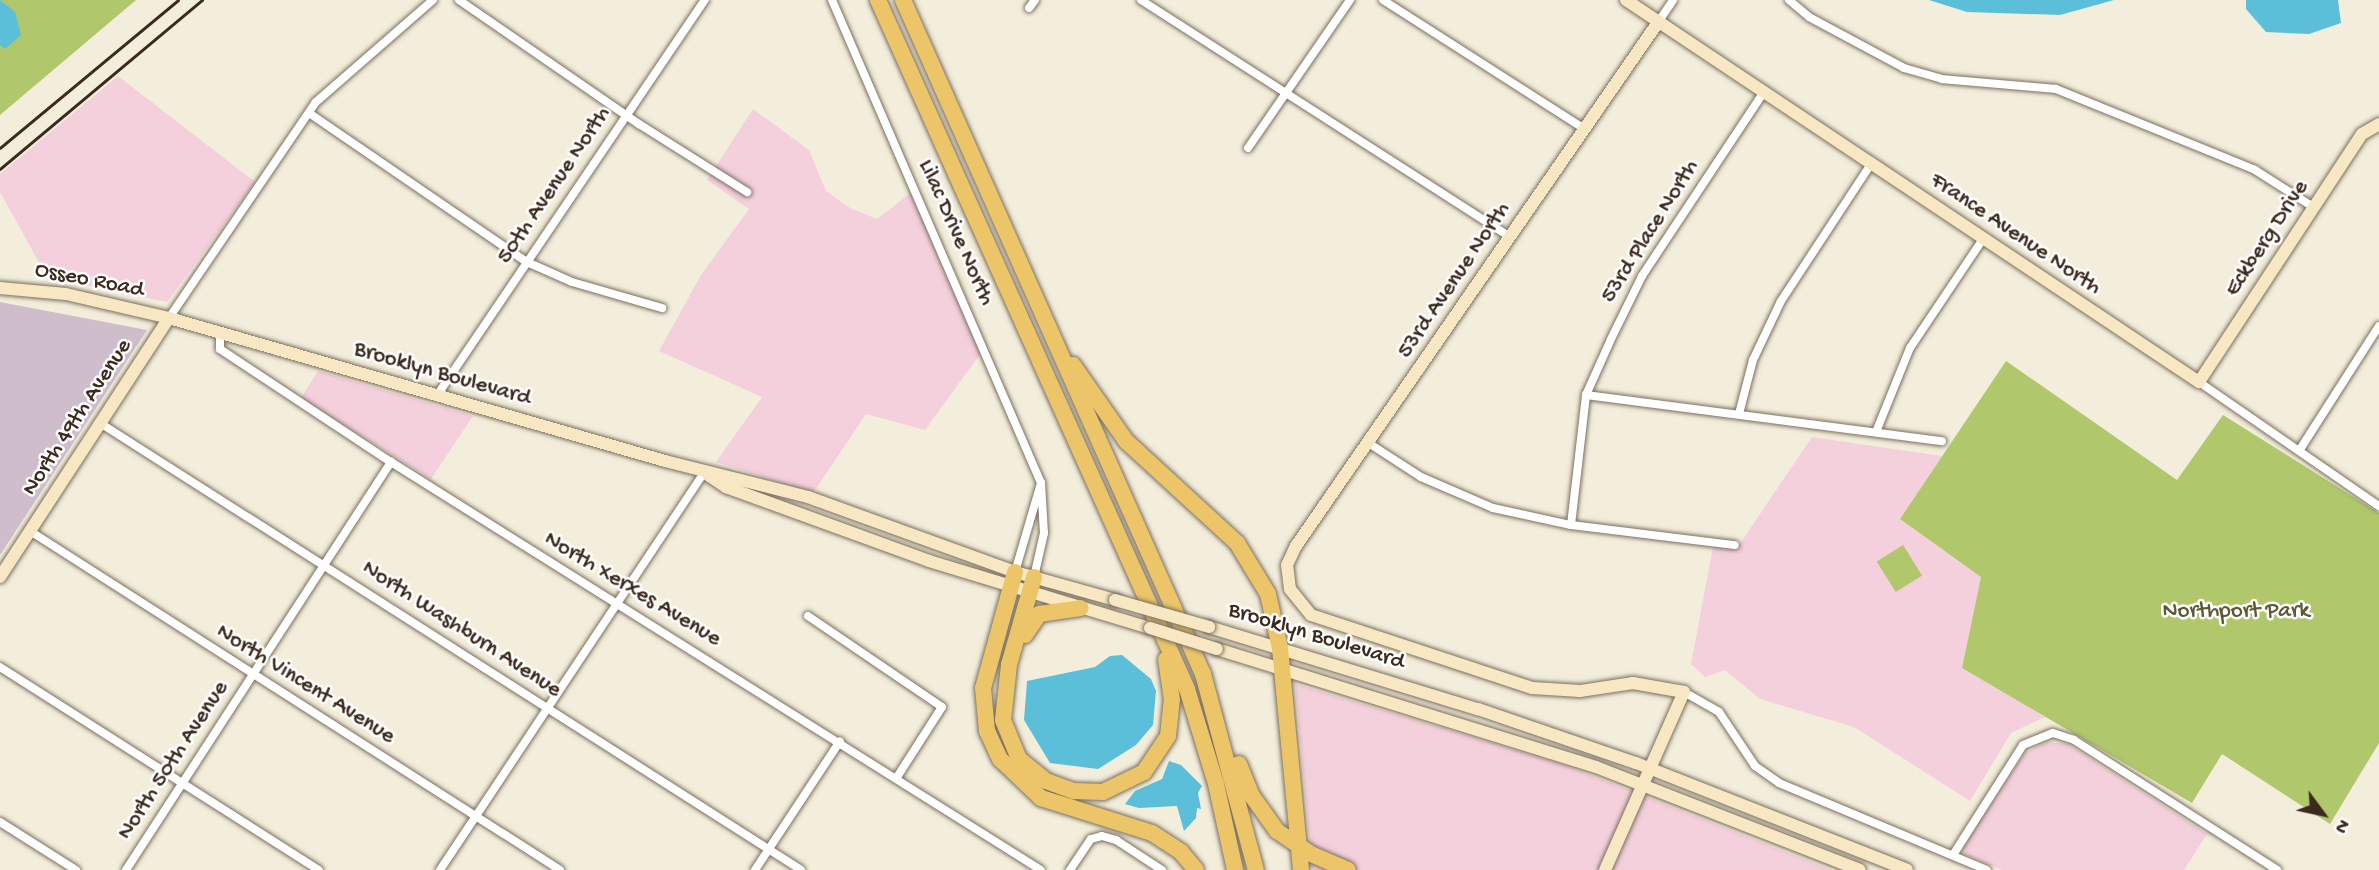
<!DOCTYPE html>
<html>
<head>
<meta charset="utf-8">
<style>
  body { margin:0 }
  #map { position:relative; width:2379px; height:870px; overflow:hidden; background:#f3eedb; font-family:"Gochi Hand",sans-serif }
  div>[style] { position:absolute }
  .built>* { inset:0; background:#f4cfdc }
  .industrial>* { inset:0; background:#d0bdcc }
  .green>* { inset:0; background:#b0c76c; transform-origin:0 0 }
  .water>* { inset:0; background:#5bbfd9 }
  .roads { filter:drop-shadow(0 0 2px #7b6f60) drop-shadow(0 0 2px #7b6f60) }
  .street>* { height:8px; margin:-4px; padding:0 4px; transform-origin:4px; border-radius:4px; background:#fff }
  .secondary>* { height:12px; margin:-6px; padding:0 6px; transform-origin:6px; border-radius:6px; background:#f7e8c3 }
  .highway>* { height:16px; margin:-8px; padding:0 8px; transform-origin:8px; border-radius:8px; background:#ecc569 }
  .rail>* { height:2.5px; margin:-1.25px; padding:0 1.25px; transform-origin:1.25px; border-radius:1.25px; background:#3b2a1e }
  .bridges { filter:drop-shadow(0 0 2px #7b6f60) drop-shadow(0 0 2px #7b6f60) }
  .secondary-bridge>* { height:12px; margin:-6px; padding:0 6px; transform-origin:6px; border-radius:6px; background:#f7e8c3 }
  span { translate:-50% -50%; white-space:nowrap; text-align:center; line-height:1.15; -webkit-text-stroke:5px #fff; paint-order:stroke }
  .street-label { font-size:23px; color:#3b2a1e }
  .park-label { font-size:23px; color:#5e5935 }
  .north { position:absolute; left:2288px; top:779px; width:70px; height:70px; -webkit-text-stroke:5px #fff; paint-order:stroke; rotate:123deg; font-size:19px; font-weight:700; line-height:28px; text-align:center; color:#3b2a1e }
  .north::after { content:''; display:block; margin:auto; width:24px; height:32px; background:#3b2a1e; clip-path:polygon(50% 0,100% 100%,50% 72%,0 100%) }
</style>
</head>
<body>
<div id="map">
  <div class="built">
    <i style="clip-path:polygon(118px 76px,255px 182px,167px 302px,47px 277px,0 192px,0 174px)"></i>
    <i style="clip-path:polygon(753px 109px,809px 150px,826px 191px,850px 208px,877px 219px,912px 192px,981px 353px,925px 430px,866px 414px,813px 493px,716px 462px,762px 397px,659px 351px,701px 275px,749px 209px,707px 180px)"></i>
    <i style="clip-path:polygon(318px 371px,473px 416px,431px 479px,301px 398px)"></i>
    <i style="clip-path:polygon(1812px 437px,1942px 456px,1900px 519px,1981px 577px,1962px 668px,2045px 717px,2011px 733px,1970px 801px,1854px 727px,1760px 699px,1725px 670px,1705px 677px,1691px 664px,1713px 547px,1737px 548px)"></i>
    <i style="clip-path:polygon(1295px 684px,1565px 765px,1831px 870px,1312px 870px)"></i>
    <i style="clip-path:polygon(2047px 742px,2068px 744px,2207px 834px,2184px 870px,2002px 870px,1964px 854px,1963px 847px,2025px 753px)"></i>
  </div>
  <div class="industrial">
    <i style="clip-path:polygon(0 302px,147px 330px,0 555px)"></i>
  </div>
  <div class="green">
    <i style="clip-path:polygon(0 0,136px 0,0 115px)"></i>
    <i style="clip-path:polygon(2006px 361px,2177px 480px,2223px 415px,2379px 513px,2379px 743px,2330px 824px,2222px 754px,2192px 803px,1962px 668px,1981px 577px,1900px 519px)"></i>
    <i style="left:1903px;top:545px;width:36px;height:31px;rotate:58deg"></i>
  </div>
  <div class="water">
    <i style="clip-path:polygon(0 0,15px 12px,21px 35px,5px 49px,0 45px)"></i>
    <i style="clip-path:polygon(1929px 0,2114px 0,2060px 15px,1967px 12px)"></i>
    <i style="clip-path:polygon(2246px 0,2338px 0,2341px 23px,2309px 34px,2266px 32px,2246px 9px)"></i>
    <i style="clip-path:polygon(1122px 655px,1151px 679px,1156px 691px,1153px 725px,1136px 745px,1098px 769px,1050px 763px,1024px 720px,1027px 681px,1095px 667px,1110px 656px)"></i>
    <i style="clip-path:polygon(1169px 761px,1181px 765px,1202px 786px,1198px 793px,1201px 809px,1197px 808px,1196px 818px,1184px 831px,1177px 806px,1139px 808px,1125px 804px,1135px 791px,1162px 779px)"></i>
  </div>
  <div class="roads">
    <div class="street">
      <i style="left:459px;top:0;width:219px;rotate:34.6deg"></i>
      <i style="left:639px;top:124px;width:128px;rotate:32.2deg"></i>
      <i style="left:832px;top:0;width:526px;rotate:66.6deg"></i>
      <i style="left:1141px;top:0;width:439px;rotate:32.7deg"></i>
      <i style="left:1383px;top:0;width:240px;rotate:32.6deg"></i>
      <i style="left:1789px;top:0;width:26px;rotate:40deg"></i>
      <i style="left:1809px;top:17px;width:108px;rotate:28.2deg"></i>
      <i style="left:1904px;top:68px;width:40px;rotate:16deg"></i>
      <i style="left:1942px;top:79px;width:114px;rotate:5deg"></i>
      <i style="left:2056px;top:89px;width:215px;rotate:22.1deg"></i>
      <i style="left:2255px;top:170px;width:69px;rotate:32.5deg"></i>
      <i style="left:1029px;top:8px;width:10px;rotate:-53deg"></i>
      <i style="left:1659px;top:21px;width:25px;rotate:-56deg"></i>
      <i style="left:309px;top:113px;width:264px;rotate:34.4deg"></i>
      <i style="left:527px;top:262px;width:49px;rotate:24deg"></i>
      <i style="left:572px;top:282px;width:94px;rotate:16.1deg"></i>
      <i style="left:1248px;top:148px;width:180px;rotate:-55.4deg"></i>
      <i style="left:169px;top:318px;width:261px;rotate:-55.8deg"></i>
      <i style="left:316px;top:102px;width:155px;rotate:-41.1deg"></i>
      <i style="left:220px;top:333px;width:16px;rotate:90deg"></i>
      <i style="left:220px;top:349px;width:205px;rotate:33.5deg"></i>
      <i style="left:391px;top:462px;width:767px;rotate:32.12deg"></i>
      <i style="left:2199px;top:382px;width:219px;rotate:34.6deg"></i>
      <i style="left:438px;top:394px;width:476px;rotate:-55.9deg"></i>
      <i style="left:1586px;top:395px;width:359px;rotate:7.4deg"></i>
      <i style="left:1739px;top:414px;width:56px;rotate:-75.5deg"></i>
      <i style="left:1753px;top:360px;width:65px;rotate:-64.6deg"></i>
      <i style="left:1781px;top:301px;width:164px;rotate:-56.7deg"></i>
      <i style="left:100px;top:423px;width:831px;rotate:32.52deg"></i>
      <i style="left:1876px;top:432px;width:91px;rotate:-68deg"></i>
      <i style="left:1910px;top:348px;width:131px;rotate:-56.2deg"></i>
      <i style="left:1370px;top:444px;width:61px;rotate:32.9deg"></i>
      <i style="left:1421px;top:477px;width:78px;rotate:23.3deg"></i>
      <i style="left:1493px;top:508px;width:80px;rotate:12.3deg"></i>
      <i style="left:1571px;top:525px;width:165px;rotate:7deg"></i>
      <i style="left:2299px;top:451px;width:148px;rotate:-57.4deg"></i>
      <i style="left:1571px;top:525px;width:131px;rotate:-83.4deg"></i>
      <i style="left:1586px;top:395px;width:61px;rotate:-65.9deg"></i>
      <i style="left:1611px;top:339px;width:70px;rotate:-63.8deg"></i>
      <i style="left:1642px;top:276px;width:221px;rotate:-56.5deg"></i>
      <i style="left:30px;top:531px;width:629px;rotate:32.6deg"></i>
      <i style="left:1015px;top:572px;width:93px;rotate:-73.7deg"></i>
      <i style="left:1041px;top:483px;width:50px;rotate:86.6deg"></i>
      <i style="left:1044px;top:533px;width:45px;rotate:102.8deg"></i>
      <i style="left:808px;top:616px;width:162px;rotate:34.2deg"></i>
      <i style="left:942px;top:707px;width:83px;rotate:122.7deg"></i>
      <i style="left:0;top:667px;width:378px;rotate:32.5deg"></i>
      <i style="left:1684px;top:692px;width:40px;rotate:29.7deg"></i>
      <i style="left:1719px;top:712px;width:65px;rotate:56.3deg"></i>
      <i style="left:1755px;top:766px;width:29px;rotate:35deg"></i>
      <i style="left:1779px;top:783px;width:225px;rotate:22.7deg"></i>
      <i style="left:0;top:822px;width:90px;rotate:32.3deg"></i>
      <i style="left:1953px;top:855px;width:130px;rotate:-57.5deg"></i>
      <i style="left:2023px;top:745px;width:32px;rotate:-22deg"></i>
      <i style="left:2053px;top:733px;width:22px;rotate:18deg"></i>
      <i style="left:2074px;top:740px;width:241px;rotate:32.6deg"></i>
      <i style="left:126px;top:870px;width:487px;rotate:-57deg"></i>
      <i style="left:440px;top:870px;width:478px;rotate:-56.4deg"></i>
      <i style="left:755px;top:870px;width:154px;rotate:-56.6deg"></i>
      <i style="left:1070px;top:870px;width:37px;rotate:-56deg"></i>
      <i style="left:1091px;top:839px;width:11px;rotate:-15deg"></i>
      <i style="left:1102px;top:836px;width:15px;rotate:16deg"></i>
      <i style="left:1116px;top:840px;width:55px;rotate:33.1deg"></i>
    </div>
    <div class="secondary">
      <i style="left:1626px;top:0;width:689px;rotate:33.69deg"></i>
      <i style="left:2199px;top:382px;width:297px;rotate:-56.7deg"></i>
      <i style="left:2362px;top:134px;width:20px;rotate:-30deg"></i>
      <i style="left:0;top:288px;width:66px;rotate:5.2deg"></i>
      <i style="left:66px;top:294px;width:106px;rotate:13.1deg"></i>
      <i style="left:169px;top:318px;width:516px;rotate:16.08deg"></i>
      <i style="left:665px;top:461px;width:147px;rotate:14.1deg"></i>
      <i style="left:808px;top:497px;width:220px;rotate:19.9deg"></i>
      <i style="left:1015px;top:572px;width:104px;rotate:15.6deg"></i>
      <i style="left:708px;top:475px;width:22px;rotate:34deg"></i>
      <i style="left:726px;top:487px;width:216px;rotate:20deg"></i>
      <i style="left:929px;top:561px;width:231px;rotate:16.9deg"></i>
      <i style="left:0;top:577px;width:309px;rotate:-56.9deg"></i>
      <i style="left:1209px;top:627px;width:281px;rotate:17deg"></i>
      <i style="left:1478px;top:709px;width:167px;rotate:18.9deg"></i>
      <i style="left:1636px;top:763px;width:291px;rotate:21.5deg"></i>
      <i style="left:1217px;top:649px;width:397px;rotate:17.3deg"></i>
      <i style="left:1596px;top:767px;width:283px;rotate:21.3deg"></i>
      <i style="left:1605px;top:870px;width:195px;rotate:-66.1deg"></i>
      <i style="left:1684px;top:692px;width:52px;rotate:-170deg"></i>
      <i style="left:1633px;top:683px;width:54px;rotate:171.4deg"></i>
      <i style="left:1580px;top:691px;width:48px;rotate:-176.4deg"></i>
      <i style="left:1532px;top:688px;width:233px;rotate:-161.7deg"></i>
      <i style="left:1311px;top:615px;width:33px;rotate:-129deg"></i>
      <i style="left:1290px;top:589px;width:24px;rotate:-97deg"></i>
      <i style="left:1287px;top:565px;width:21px;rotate:-65deg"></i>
      <i style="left:1296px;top:546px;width:638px;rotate:-55.34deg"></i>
    </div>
    <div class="highway">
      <i style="left:878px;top:0;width:755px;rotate:65.84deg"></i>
      <i style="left:1187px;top:689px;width:99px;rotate:73deg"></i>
      <i style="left:1216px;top:784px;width:88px;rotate:77.5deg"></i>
      <i style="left:903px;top:0;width:738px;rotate:66.01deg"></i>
      <i style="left:1203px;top:674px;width:203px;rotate:74.9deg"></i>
      <i style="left:1073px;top:365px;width:93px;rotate:55.1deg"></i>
      <i style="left:1126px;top:441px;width:151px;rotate:42.6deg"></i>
      <i style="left:1237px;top:543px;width:60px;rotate:58.7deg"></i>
      <i style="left:1268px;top:594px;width:55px;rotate:77.5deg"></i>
      <i style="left:1280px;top:648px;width:223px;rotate:84.6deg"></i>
      <i style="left:1015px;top:572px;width:120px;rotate:105.4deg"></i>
      <i style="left:983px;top:688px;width:43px;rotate:84.7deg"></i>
      <i style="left:987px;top:731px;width:31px;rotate:65deg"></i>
      <i style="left:1000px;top:759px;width:57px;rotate:43.6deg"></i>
      <i style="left:1041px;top:798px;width:116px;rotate:17.5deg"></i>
      <i style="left:1152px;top:833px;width:35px;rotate:33deg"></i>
      <i style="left:1181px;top:852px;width:23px;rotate:50deg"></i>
      <i style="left:1034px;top:577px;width:91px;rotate:105.9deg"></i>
      <i style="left:1009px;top:665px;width:55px;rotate:96.2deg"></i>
      <i style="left:1003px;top:720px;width:42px;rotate:67.7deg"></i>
      <i style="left:1019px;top:759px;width:35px;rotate:39deg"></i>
      <i style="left:1046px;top:781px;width:30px;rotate:20deg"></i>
      <i style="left:1074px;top:791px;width:29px;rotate:2deg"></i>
      <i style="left:1103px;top:792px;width:46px;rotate:-26deg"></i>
      <i style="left:1144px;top:772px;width:43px;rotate:-56.3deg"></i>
      <i style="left:1168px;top:736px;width:36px;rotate:-84deg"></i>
      <i style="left:1172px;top:700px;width:41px;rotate:-98.3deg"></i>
      <i style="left:1025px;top:635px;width:25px;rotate:-56deg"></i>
      <i style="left:1039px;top:614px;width:42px;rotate:-8.1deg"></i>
      <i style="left:1239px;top:764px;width:35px;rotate:68deg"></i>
      <i style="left:1252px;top:796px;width:43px;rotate:54.5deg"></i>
      <i style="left:1277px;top:831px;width:41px;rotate:34.1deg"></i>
      <i style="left:1311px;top:854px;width:40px;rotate:23.4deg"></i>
    </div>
  </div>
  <div class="rail">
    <i style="left:0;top:148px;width:231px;rotate:-39.7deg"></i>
    <i style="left:0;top:169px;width:263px;rotate:-39.9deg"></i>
  </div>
  <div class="bridges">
    <div class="secondary-bridge">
      <i style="left:1115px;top:600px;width:98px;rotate:16deg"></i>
      <i style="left:1150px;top:628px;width:70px;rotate:17.4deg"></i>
    </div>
  </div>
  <div class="street-label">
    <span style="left:555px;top:186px;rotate:-56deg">50th Avenue North</span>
    <span style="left:1651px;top:232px;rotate:-58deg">53rd Place North</span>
    <span style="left:955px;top:233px;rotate:66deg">Lilac Drive North</span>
    <span style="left:2015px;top:235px;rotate:34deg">France Avenue North</span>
    <span style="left:2268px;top:239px;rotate:-57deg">Eckberg Drive</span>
    <span style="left:89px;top:281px;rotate:11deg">Osseo Road</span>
    <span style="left:1455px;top:281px;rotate:-56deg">53rd Avenue North</span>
    <span style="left:442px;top:375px;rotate:16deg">Brooklyn Boulevard</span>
    <span style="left:78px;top:418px;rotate:-57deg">North 49th Avenue</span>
    <span style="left:632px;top:590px;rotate:31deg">North Xerxes Avenue</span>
    <span style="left:461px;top:630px;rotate:33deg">North Washburn Avenue</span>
    <span style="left:1316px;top:637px;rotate:17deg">Brooklyn Boulevard</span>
    <span style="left:305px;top:685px;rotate:32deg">North Vincent Avenue</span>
    <span style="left:174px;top:761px;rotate:-57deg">North 50th Avenue</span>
  </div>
  <div class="park-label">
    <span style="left:2236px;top:612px">Northport Park</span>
  </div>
  <div class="north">N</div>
</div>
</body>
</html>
